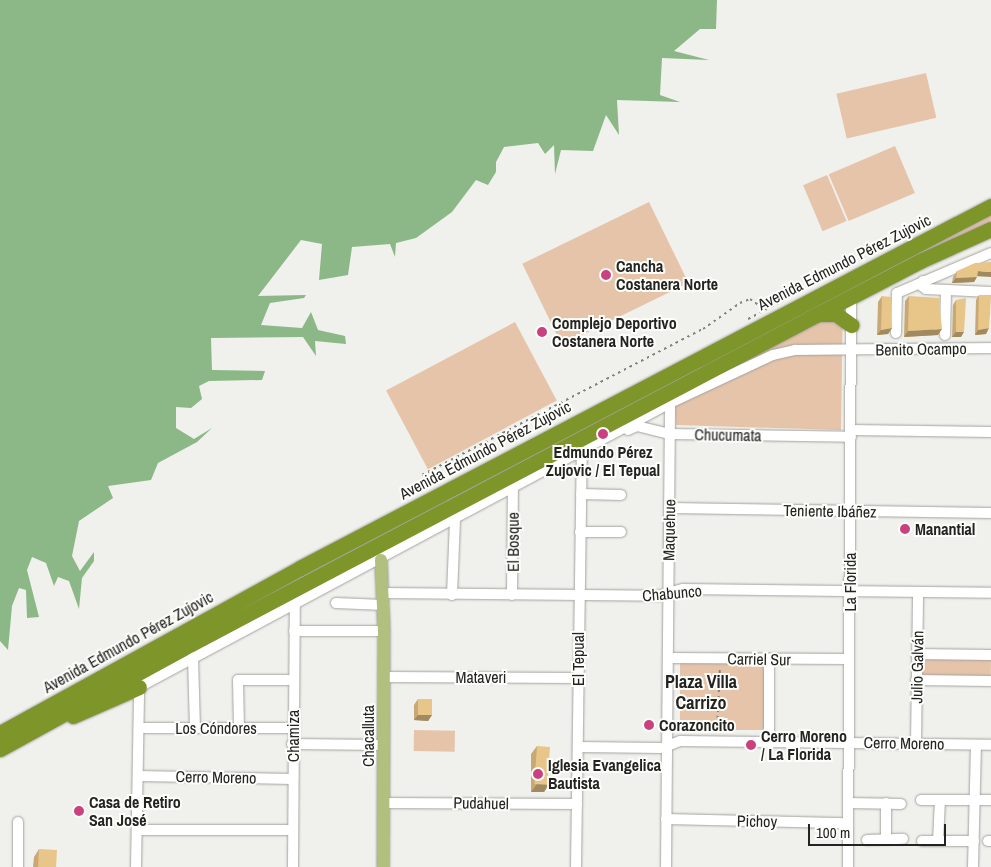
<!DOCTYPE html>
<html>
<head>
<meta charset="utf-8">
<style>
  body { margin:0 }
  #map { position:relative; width:991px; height:867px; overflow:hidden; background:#f0f0ec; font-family:"Archivo Narrow",sans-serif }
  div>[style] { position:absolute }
  .green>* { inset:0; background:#e6c4aa; transform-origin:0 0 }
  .water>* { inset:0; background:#8bb886 }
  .path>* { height:2px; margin-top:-1px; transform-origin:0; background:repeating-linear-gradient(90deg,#81817f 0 2.5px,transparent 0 6.5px) }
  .roads { filter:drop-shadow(0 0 1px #a3a29f) drop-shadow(0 0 1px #a3a29f) }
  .minor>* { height:10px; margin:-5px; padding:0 5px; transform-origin:5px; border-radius:5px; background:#fff }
  .major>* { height:12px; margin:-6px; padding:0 6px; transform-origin:6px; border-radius:6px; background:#b1bf7f }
  .highway>* { height:15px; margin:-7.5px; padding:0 7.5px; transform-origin:7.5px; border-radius:7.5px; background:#7d9529 }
  .wall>* { inset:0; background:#c8a976 }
  .shaded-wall>* { inset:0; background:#a28a60 }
  .building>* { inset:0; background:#e8c589; transform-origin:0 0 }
  .dots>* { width:14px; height:14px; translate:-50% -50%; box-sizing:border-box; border:2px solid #fdfdf9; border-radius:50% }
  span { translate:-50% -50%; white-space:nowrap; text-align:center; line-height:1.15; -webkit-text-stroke:4px #fdfdf9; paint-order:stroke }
  .street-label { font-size:16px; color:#232322 }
  .poi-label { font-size:16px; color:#232322; font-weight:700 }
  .left { translate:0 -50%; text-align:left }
  .neighbourhood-label { font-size:18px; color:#232322; font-weight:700 }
  .scale { position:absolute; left:808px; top:824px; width:138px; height:22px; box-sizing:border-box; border:2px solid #232322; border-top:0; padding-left:6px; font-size:15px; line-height:18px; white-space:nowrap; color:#232322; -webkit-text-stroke:4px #fdfdf9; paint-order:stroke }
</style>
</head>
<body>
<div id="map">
  <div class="green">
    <i style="left:926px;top:73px;width:46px;height:92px;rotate:77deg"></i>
    <i style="left:895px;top:146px;width:51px;height:72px;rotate:67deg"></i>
    <i style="left:827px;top:175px;width:50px;height:26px;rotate:67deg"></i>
    <i style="left:649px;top:202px;width:90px;height:141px;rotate:64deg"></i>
    <i style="clip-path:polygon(991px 210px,991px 224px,843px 296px,841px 430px,676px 425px,675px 407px,655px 388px)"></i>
    <i style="left:515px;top:322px;width:89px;height:146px;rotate:62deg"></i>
    <i style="left:919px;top:657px;width:72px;height:19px;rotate:1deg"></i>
    <i style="left:680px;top:663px;width:86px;height:67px"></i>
    <i style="left:414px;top:730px;width:41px;height:21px;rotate:1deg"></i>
  </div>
  <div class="water">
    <i style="clip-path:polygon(0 0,717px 0,716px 29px,700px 29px,674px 51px,709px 60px,662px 58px,660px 95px,680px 102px,617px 100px,619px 135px,606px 115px,593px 151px,561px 150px,555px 174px,554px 145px,545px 154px,538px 143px,504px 147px,496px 162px,496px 172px,488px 185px,476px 180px,452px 212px,416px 238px,396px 243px,395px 257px,390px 244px,352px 247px,348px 275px,319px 280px,322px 244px,301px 240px,258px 296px,306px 295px,304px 298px,270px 303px,261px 325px,302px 328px,311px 312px,318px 330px,345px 336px,346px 344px,315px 341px,316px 356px,303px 337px,211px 338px,212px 370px,265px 371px,262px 380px,209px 381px,199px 386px,202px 399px,191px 408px,176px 407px,176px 428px,194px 439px,212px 428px,197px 442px,158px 463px,151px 480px,108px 486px,113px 498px,79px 521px,72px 556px,80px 571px,94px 552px,94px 561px,82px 578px,79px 609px,69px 581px,58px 577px,54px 586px,46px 563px,32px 557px,27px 570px,39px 617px,27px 618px,26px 590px,19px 588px,12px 606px,8px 650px,0 641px)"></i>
  </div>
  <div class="path">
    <i style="left:748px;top:319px;width:47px;rotate:-27.6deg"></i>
    <i style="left:422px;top:475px;width:317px;rotate:-27.5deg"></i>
    <i style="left:703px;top:329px;width:45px;rotate:-35.1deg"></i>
    <i style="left:740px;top:303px;width:11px;rotate:-22deg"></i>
    <i style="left:750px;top:299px;width:17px;rotate:36deg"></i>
    <i style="left:717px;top:731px;width:65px;rotate:-87.4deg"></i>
  </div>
  <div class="roads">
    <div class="minor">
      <i style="left:923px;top:281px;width:5px;rotate:101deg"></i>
      <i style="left:922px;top:286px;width:5px;rotate:37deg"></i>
      <i style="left:926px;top:289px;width:65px;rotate:2.6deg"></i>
      <i style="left:896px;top:333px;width:40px;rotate:-88.6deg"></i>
      <i style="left:897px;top:293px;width:102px;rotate:-23.1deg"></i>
      <i style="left:945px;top:335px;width:45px;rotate:-88.7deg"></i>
      <i style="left:628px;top:430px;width:10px;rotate:-24deg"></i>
      <i style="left:637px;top:426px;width:34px;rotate:14deg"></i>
      <i style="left:670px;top:434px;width:181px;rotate:0.9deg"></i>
      <i style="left:851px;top:430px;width:140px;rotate:0.8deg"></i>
      <i style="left:581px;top:494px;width:40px;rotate:1.4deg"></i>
      <i style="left:670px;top:508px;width:321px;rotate:0.9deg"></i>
      <i style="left:580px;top:532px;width:41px"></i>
      <i style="left:384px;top:593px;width:274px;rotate:0.6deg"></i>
      <i style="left:658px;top:596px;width:26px;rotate:-16deg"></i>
      <i style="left:683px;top:589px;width:308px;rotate:0.7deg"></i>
      <i style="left:452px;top:595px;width:75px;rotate:-87.7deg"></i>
      <i style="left:512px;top:595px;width:106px;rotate:-89.5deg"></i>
      <i style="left:336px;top:603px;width:48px;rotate:2.4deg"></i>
      <i style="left:294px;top:631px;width:90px"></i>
      <i style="left:916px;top:654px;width:75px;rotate:0.8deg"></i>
      <i style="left:193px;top:657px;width:71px;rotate:88.4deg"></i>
      <i style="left:668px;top:658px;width:181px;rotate:0.3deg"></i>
      <i style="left:769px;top:659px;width:82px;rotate:90deg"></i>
      <i style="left:384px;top:677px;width:194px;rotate:0.3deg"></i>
      <i style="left:916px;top:680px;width:75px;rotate:0.8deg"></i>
      <i style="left:139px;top:728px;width:154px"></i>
      <i style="left:239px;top:728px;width:48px;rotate:-91.2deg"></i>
      <i style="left:238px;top:680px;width:55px"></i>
      <i style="left:916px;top:743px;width:151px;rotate:-89.2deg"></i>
      <i style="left:292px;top:744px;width:92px;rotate:0.6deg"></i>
      <i style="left:578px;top:747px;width:84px;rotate:0.7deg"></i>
      <i style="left:662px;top:748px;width:19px;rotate:-21deg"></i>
      <i style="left:680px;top:741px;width:311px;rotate:0.7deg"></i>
      <i style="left:139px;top:776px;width:154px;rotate:1.1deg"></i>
      <i style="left:921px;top:800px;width:70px"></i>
      <i style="left:384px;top:803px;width:193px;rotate:0.3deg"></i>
      <i style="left:848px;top:803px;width:53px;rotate:1.1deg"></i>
      <i style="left:886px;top:803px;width:36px;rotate:90deg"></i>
      <i style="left:666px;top:819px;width:182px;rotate:1.3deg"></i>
      <i style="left:137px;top:830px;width:156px"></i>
      <i style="left:867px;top:840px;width:36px;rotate:-2deg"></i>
      <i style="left:922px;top:841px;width:52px"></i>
      <i style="left:938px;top:841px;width:41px;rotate:-87.2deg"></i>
      <i style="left:988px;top:841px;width:3px"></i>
      <i style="left:18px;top:867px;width:45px;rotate:-90deg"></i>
      <i style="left:136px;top:867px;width:180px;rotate:-89deg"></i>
      <i style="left:139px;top:687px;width:602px;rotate:-28.14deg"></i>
      <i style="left:670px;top:403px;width:114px;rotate:-25deg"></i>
      <i style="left:773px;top:355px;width:23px;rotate:-13deg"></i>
      <i style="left:795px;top:350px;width:196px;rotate:-0.6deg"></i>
      <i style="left:293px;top:867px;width:262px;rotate:-89.6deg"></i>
      <i style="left:576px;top:867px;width:416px;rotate:-89.2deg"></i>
      <i style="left:666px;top:867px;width:464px;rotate:-89.5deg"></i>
      <i style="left:848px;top:867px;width:571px;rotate:-89.7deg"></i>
      <i style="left:973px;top:867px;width:122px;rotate:-88.6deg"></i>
    </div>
    <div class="major">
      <i style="left:381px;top:560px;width:71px;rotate:87.6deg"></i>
      <i style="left:384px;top:631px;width:236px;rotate:90.2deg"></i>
    </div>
    <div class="highway">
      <i style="left:820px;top:314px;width:16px"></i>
      <i style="left:836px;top:314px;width:19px;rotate:36deg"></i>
      <i style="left:73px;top:716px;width:72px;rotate:-23.7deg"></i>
      <i style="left:0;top:733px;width:342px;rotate:-28.8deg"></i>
      <i style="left:300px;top:568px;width:780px;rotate:-27.65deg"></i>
      <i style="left:0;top:749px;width:230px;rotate:-28.8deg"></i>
      <i style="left:202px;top:638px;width:694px;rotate:-27.75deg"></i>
      <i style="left:816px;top:315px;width:117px;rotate:-27.4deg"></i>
      <i style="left:920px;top:261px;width:78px;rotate:-24.3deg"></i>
    </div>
  </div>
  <div class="wall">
    <i style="clip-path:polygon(957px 271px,977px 276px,974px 282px,952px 283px,953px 277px)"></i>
    <i style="clip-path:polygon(979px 295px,990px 312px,986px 334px,975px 335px,976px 300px)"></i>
    <i style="clip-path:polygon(882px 296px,892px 328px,888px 334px,877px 335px,878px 302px)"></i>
    <i style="clip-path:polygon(909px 296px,938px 335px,904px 337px,905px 301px)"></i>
    <i style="clip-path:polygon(956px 300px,961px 337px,952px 337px,953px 305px)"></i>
    <i style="clip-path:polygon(418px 699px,432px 715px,428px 721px,414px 720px,414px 705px)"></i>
    <i style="clip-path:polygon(537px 746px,549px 784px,544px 792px,531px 792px,531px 754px)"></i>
    <i style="clip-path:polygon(39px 849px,56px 867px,33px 867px,34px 857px)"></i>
  </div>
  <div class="shaded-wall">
    <i style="clip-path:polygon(978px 271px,991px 272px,991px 277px,974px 276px)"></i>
    <i style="clip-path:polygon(977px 277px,974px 282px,952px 283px,956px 278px)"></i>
    <i style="clip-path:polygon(892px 328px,888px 334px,877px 335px,881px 330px)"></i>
    <i style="clip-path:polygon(989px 328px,986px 334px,975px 335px,978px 330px)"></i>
    <i style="clip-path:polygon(942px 329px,938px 335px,904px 337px,908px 331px)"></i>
    <i style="clip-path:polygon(956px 332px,964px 332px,961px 337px,952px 337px)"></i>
    <i style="clip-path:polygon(418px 715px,432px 715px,428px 721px,414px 720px)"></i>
    <i style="clip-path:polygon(537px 784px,549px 784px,544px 792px,531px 792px)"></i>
  </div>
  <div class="building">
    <i style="clip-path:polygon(991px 262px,991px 272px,978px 271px,977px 277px,956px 278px,957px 271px,975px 263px)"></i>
    <i style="clip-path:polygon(979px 295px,991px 295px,989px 328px,978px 330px)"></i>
    <i style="clip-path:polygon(882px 296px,891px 297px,892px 328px,881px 330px)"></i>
    <i style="clip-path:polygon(909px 296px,939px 298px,942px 329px,908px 331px)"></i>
    <i style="clip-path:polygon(966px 298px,964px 332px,956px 332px,956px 300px)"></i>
    <i style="left:418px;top:699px;width:14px;height:16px"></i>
    <i style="left:537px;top:746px;width:13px;height:38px;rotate:4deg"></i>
    <i style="left:39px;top:849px;width:18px;height:18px;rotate:3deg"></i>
  </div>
  <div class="dots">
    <i style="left:606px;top:275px;background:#c9417f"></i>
    <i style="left:542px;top:332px;background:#c9417f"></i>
    <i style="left:603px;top:434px;background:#c9417f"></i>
    <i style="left:905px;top:529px;background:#c9417f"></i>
    <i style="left:649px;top:725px;background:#c9417f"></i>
    <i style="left:751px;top:745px;background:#c9417f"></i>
    <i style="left:538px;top:774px;background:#c9417f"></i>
    <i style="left:79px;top:811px;background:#c9417f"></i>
  </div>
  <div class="street-label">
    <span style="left:844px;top:262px;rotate:-27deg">Avenida Edmundo Pérez Zujovic</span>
    <span style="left:921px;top:349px;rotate:-1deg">Benito Ocampo</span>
    <span style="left:728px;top:435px;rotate:1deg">Chucumata</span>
    <span style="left:485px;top:450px;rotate:-28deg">Avenida Edmundo Pérez Zujovic</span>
    <span style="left:830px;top:511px;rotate:1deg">Teniente Ibáñez</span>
    <span style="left:669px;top:530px;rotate:-89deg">Maquehue</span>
    <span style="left:513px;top:542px;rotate:-90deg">El Bosque</span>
    <span style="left:850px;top:582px;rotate:-90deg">La Florida</span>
    <span style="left:672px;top:593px;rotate:-5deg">Chabunco</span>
    <span style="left:128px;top:642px;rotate:-29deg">Avenida Edmundo Pérez Zujovic</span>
    <span style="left:578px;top:659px;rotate:-90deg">El Tepual</span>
    <span style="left:759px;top:659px;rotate:1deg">Carriel Sur</span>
    <span style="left:917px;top:667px;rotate:-89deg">Julio Galván</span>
    <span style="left:481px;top:677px">Mataveri</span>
    <span style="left:216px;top:728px">Los Cóndores</span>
    <span style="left:293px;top:736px;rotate:-90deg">Chamiza</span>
    <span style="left:368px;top:736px;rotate:-90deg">Chacalluta</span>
    <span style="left:904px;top:743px;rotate:1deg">Cerro Moreno</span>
    <span style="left:216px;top:777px;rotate:1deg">Cerro Moreno</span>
    <span style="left:481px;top:803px;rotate:1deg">Pudahuel</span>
    <span style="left:757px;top:821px;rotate:1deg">Pichoy</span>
  </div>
  <div class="poi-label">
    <span class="left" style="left:616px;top:275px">Cancha<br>Costanera Norte</span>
    <span class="left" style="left:552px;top:332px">Complejo Deportivo<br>Costanera Norte</span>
    <span style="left:603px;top:461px">Edmundo Pérez<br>Zujovic / El Tepual</span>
    <span class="left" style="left:915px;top:529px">Manantial</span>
    <span class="left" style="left:659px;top:725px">Corazoncito</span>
    <span class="left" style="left:761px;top:745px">Cerro Moreno<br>/ La Florida</span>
    <span class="left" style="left:548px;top:774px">Iglesia Evangelica<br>Bautista</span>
    <span class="left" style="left:89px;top:811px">Casa de Retiro<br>San José</span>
  </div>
  <div class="neighbourhood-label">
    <span style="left:701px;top:693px">Plaza Villa<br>Carrizo</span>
  </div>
  <div class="scale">100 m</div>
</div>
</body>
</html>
